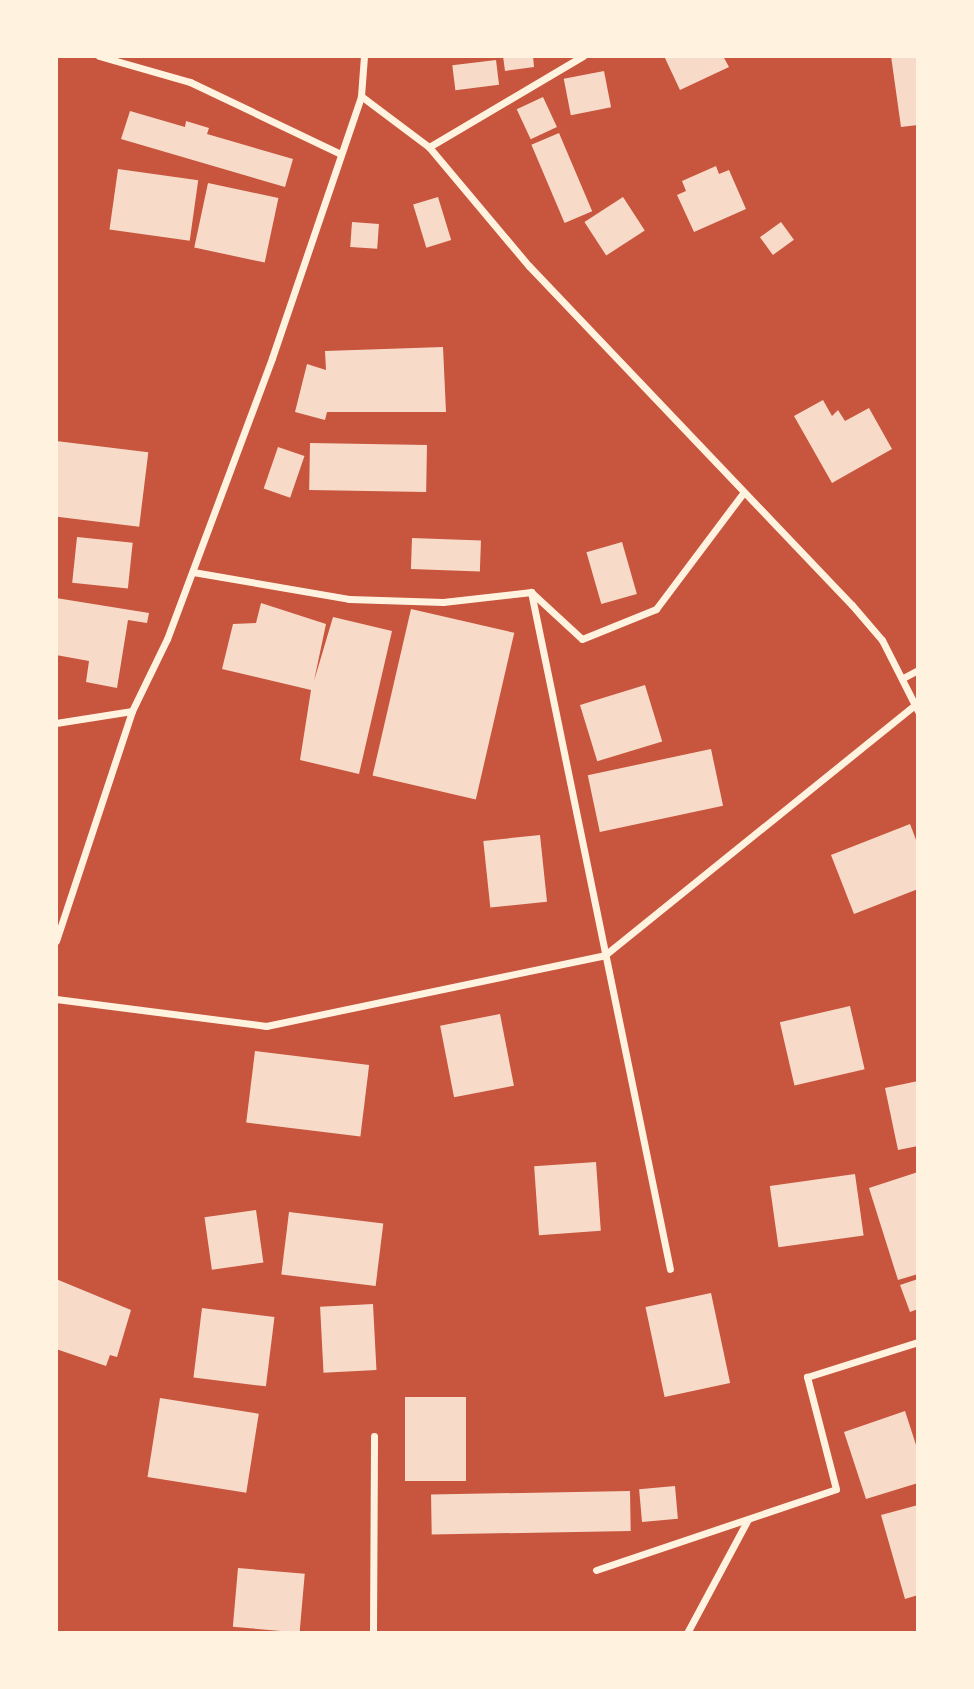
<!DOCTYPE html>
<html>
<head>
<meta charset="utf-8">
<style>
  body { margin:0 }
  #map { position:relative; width:974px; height:1689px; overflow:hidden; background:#c8553d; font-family:Figtree,sans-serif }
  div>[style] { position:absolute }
  .building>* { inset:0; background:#f7dbc8; transform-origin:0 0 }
  .minor>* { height:7px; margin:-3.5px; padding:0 3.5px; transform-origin:3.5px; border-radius:3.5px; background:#fff3e0 }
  span { translate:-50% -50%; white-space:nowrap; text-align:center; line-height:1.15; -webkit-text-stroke:7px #fff3e0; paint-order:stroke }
  .frame { position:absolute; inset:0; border:58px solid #fff3e0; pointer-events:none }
</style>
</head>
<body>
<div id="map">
  <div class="building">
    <i style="clip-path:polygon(503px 56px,533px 56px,534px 67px,505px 71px)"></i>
    <i style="clip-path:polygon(664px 56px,723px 56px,729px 67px,680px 90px)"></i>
    <i style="clip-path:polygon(891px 56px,918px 56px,918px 125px,901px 127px)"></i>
    <i style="left:496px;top:60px;width:25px;height:44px;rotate:83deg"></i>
    <i style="left:604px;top:71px;width:37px;height:41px;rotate:79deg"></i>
    <i style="left:543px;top:97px;width:33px;height:29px;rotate:65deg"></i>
    <i style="clip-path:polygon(130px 111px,185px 127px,186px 121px,209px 128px,207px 134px,293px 159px,285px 187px,121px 139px)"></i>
    <i style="left:559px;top:133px;width:85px;height:30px;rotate:67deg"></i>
    <i style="clip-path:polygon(716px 166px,719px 174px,729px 170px,746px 209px,694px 232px,677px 195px,686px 191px,682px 181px)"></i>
    <i style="left:118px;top:169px;width:81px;height:61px;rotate:8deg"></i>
    <i style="left:208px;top:183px;width:72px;height:66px;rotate:12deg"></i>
    <i style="left:438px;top:197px;width:45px;height:26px;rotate:73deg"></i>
    <i style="left:623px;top:197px;width:40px;height:46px;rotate:57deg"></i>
    <i style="left:352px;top:222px;width:27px;height:25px;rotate:4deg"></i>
    <i style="left:781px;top:222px;width:22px;height:26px;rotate:54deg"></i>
    <i style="clip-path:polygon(443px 347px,446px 412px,327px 412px,325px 420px,295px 412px,307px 364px,326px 370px,325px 351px)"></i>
    <i style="clip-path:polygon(823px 400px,832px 416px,838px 410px,845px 421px,869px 408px,892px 449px,832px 483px,794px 416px)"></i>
    <i style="left:56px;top:441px;width:93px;height:75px;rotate:7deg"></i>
    <i style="left:310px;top:443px;width:117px;height:47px;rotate:1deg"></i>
    <i style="left:278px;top:447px;width:28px;height:44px;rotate:19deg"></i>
    <i style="left:77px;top:537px;width:56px;height:46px;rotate:6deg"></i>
    <i style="left:412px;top:538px;width:69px;height:31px;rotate:2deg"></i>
    <i style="left:622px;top:542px;width:54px;height:37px;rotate:74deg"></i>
    <i style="clip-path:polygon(56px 598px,149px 613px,147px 623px,128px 620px,117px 688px,86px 682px,89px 661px,56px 655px)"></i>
    <i style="clip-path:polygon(261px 603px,326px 624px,314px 681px,333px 617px,392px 631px,359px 774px,300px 760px,311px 690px,222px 669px,233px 624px,256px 623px)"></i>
    <i style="left:411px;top:609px;width:106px;height:171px;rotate:13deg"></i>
    <i style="left:645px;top:685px;width:59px;height:68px;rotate:73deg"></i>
    <i style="left:711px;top:749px;width:58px;height:126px;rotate:78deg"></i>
    <i style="clip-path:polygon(910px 824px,918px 845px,918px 889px,854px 914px,831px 855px)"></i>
    <i style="left:540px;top:835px;width:67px;height:57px;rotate:84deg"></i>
    <i style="left:850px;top:1006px;width:65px;height:72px;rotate:77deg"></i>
    <i style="left:500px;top:1014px;width:73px;height:61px;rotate:79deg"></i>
    <i style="left:255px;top:1051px;width:115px;height:72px;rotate:7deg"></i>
    <i style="clip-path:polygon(918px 1081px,918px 1146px,898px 1150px,885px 1088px)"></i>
    <i style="left:596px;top:1162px;width:69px;height:62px;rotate:86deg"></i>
    <i style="clip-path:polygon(918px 1172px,918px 1274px,898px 1280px,869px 1188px)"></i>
    <i style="left:855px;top:1174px;width:62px;height:86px;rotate:82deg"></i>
    <i style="left:256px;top:1210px;width:53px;height:52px;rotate:82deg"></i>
    <i style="left:289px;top:1212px;width:95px;height:63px;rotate:7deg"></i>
    <i style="clip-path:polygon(56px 1279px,131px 1310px,117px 1357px,110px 1355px,106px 1366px,56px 1349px)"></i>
    <i style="clip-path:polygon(918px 1279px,918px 1309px,910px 1312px,900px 1285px)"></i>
    <i style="left:711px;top:1293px;width:92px;height:67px;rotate:78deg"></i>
    <i style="left:373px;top:1304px;width:66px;height:53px;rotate:87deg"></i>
    <i style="left:202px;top:1308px;width:73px;height:70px;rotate:7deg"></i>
    <i style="left:405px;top:1397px;width:61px;height:84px"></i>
    <i style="left:160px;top:1398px;width:100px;height:80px;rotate:9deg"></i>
    <i style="clip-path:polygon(905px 1411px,918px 1451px,918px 1483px,866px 1499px,844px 1432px)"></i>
    <i style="left:675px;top:1486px;width:33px;height:36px;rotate:85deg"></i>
    <i style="left:630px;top:1491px;width:40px;height:199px;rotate:89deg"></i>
    <i style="clip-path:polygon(918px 1505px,918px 1595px,905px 1599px,881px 1515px)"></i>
    <i style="left:238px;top:1568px;width:67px;height:59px;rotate:5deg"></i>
  </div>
  <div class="minor">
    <i style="left:99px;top:56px;width:95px;rotate:15.9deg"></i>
    <i style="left:190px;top:82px;width:165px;rotate:25.5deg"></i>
    <i style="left:361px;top:96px;width:85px;rotate:36.9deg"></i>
    <i style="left:429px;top:147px;width:155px;rotate:50deg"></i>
    <i style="left:529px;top:266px;width:468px;rotate:46.4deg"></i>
    <i style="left:852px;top:605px;width:46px;rotate:49.4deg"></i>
    <i style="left:882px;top:640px;width:80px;rotate:63.1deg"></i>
    <i style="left:429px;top:147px;width:179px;rotate:-30.6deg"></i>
    <i style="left:193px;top:572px;width:158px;rotate:9.8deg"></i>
    <i style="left:349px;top:599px;width:94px;rotate:1.8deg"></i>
    <i style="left:443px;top:602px;width:89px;rotate:-6.5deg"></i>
    <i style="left:531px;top:592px;width:69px;rotate:42.7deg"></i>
    <i style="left:582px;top:639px;width:80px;rotate:-22.1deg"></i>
    <i style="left:656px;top:609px;width:145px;rotate:-53.1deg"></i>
    <i style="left:531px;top:592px;width:691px;rotate:78.4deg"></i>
    <i style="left:903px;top:678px;width:17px;rotate:-28deg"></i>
    <i style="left:56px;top:723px;width:77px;rotate:-9deg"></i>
    <i style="left:56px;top:941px;width:242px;rotate:-71.7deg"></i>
    <i style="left:132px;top:711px;width:80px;rotate:-64.1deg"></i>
    <i style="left:167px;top:639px;width:300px;rotate:-69.5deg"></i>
    <i style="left:272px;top:358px;width:277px;rotate:-71.2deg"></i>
    <i style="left:361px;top:96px;width:40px;rotate:-85.7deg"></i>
    <i style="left:56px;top:999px;width:212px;rotate:7.3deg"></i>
    <i style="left:266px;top:1026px;width:346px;rotate:-11.8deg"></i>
    <i style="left:605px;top:955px;width:398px;rotate:-38.9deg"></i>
    <i style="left:596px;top:1570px;width:253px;rotate:-18.6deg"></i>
    <i style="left:836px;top:1489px;width:116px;rotate:-104.5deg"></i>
    <i style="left:807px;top:1377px;width:116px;rotate:-17.5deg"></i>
    <i style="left:373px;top:1633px;width:197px;rotate:-89.7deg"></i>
    <i style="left:687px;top:1633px;width:129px;rotate:-61.8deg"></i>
  </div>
  <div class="frame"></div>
</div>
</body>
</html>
